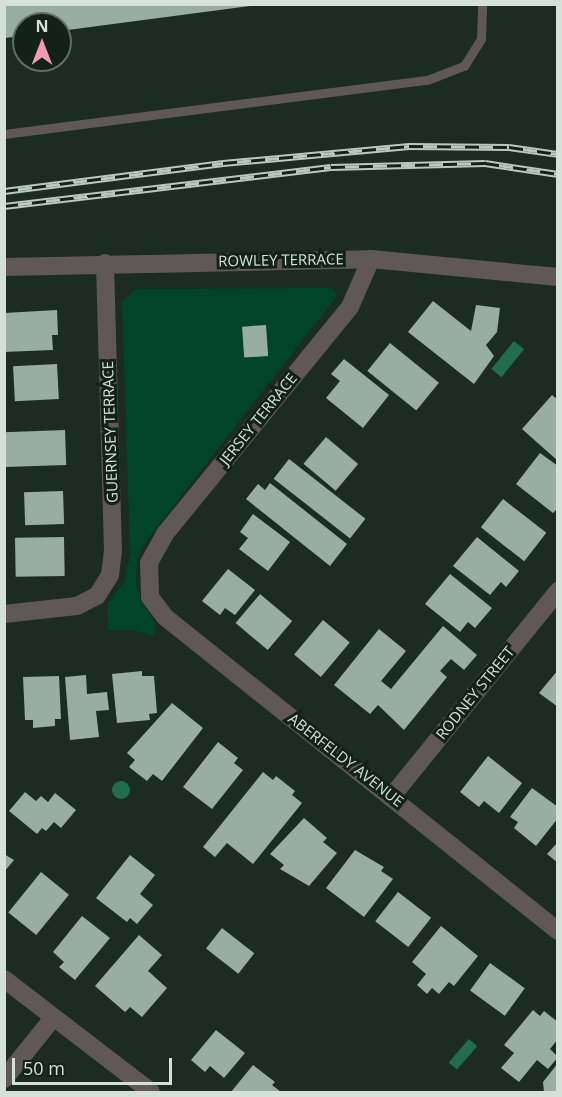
<!DOCTYPE html>
<html>
<head>
<meta charset="utf-8">
<style>
  body { margin:0 }
  #map { position:relative; width:562px; height:1097px; overflow:hidden; background:#1c2b23; font-family:"Open Sans",sans-serif }
  div>[style] { position:absolute }
  .green>* { inset:0; background:#00442b }
  .water>* { inset:0; background:#226d4e; transform-origin:0 0 }
  .round { border-radius:50% }
  .building>* { inset:0; background:#9aada2; transform-origin:0 0 }
  .lane>* { height:9px; margin:-4.5px; padding:0 4.5px; transform-origin:4.5px; border-radius:4.5px; background:#605759 }
  .street>* { height:18px; margin:-9px; padding:0 9px; transform-origin:9px; border-radius:9px; background:#605759 }
  .rail>* { height:7px; margin-top:-3.5px; transform-origin:0; background:repeating-linear-gradient(90deg,#12221a 0 14px,#bdc7c1 0 28px); box-sizing:border-box; border-block:2px solid #bdc7c1 }
  span { translate:-50% -50%; white-space:nowrap; text-align:center; line-height:1.15; -webkit-text-stroke:6px #12221a; paint-order:stroke }
  .street-label { font-size:15px; color:#d6e0da }
  .frame { position:absolute; inset:0; border:6px solid #d6e0da; pointer-events:none }
  .north { position:absolute; left:12px; top:12px; width:60px; height:60px; box-sizing:border-box; background:#12221a; border:2px solid #606e67; border-radius:50%; rotate:0deg; font-size:16px; font-weight:700; line-height:24px; text-align:center; color:#d6e0da }
  .north::after { content:''; display:block; margin:auto; width:21px; height:27px; background:#f19ab1; clip-path:polygon(50% 0,100% 100%,50% 72%,0 100%) }
  .scale { position:absolute; left:12px; top:1058px; width:160px; height:27px; box-sizing:border-box; border:3px solid #d6e0da; border-top:0; padding-left:8px; font-size:18px; line-height:21px; white-space:nowrap; color:#d6e0da; -webkit-text-stroke:4px #12221a; paint-order:stroke }
</style>
</head>
<body>
<div id="map">
  <div class="green">
    <i style="clip-path:polygon(136px 289px,323px 288px,333px 289px,337px 296px,144px 544px,137px 561px,136px 585px,141px 601px,156px 624px,154px 636px,134px 630px,108px 630px,107px 604px,124px 582px,130px 554px,122px 302px)"></i>
  </div>
  <div class="water">
    <i style="left:514px;top:341px;width:13px;height:36px;rotate:39deg"></i>
    <i class="round" style="left:112px;top:781px;width:18px;height:18px"></i>
    <i style="left:469px;top:1039px;width:11px;height:31px;rotate:41deg"></i>
  </div>
  <div class="building">
    <i style="clip-path:polygon(4px 4px,250px 4px,250px 6px,60px 31px,60px 24px,24px 24px,24px 36px,4px 38px)"></i>
    <i style="clip-path:polygon(433px 301px,471px 331px,476px 305px,500px 308px,497px 332px,486px 345px,494px 356px,474px 384px,408px 332px)"></i>
    <i style="clip-path:polygon(57px 310px,58px 335px,52px 335px,53px 350px,4px 352px,4px 313px)"></i>
    <i style="left:266px;top:325px;width:31px;height:24px;rotate:86deg"></i>
    <i style="left:390px;top:343px;width:63px;height:36px;rotate:39deg"></i>
    <i style="clip-path:polygon(344px 359px,389px 395px,363px 428px,326px 398px,340px 381px,331px 374px)"></i>
    <i style="left:57px;top:364px;width:35px;height:44px;rotate:87deg"></i>
    <i style="clip-path:polygon(552px 395px,558px 400px,558px 461px,522px 429px)"></i>
    <i style="left:65px;top:430px;width:35px;height:61px;rotate:88deg"></i>
    <i style="left:326px;top:437px;width:42px;height:35px;rotate:40deg"></i>
    <i style="clip-path:polygon(540px 453px,558px 466px,558px 508px,553px 513px,516px 484px)"></i>
    <i style="left:289px;top:459px;width:97px;height:25px;rotate:38deg"></i>
    <i style="clip-path:polygon(270px 483px,347px 544px,330px 566px,246px 499px,258px 484px,265px 490px)"></i>
    <i style="left:63px;top:491px;width:33px;height:39px;rotate:88deg"></i>
    <i style="left:503px;top:499px;width:55px;height:36px;rotate:38deg"></i>
    <i style="clip-path:polygon(253px 514px,290px 542px,268px 571px,239px 549px,248px 538px,240px 532px)"></i>
    <i style="left:64px;top:537px;width:39px;height:49px;rotate:89deg"></i>
    <i style="clip-path:polygon(477px 537px,519px 571px,506px 587px,501px 582px,490px 595px,453px 566px)"></i>
    <i style="clip-path:polygon(228px 569px,255px 590px,235px 615px,225px 608px,220px 615px,202px 601px)"></i>
    <i style="clip-path:polygon(450px 574px,492px 608px,475px 628px,468px 622px,460px 632px,425px 604px)"></i>
    <i style="left:260px;top:594px;width:42px;height:38px;rotate:40deg"></i>
    <i style="left:323px;top:620px;width:35px;height:45px;rotate:40deg"></i>
    <i style="clip-path:polygon(443px 626px,477px 655px,464px 670px,451px 659px,440px 671px,447px 677px,404px 730px,378px 705px,370px 714px,334px 685px,379px 629px,406px 651px,381px 681px,391px 689px)"></i>
    <i style="clip-path:polygon(558px 670px,558px 707px,539px 693px)"></i>
    <i style="clip-path:polygon(142px 671px,142px 676px,154px 676px,157px 713px,149px 714px,150px 720px,117px 723px,112px 674px)"></i>
    <i style="clip-path:polygon(86px 675px,87px 694px,107px 692px,109px 710px,96px 711px,99px 737px,70px 740px,65px 677px)"></i>
    <i style="clip-path:polygon(59px 676px,61px 719px,55px 719px,55px 726px,33px 728px,33px 720px,25px 720px,23px 677px)"></i>
    <i style="clip-path:polygon(172px 703px,203px 728px,162px 781px,153px 774px,147px 781px,129px 767px,135px 760px,127px 753px)"></i>
    <i style="clip-path:polygon(218px 742px,238px 758px,234px 763px,243px 770px,212px 809px,183px 787px)"></i>
    <i style="clip-path:polygon(488px 756px,522px 783px,499px 813px,484px 801px,479px 807px,460px 792px)"></i>
    <i style="clip-path:polygon(263px 772px,273px 780px,276px 776px,295px 791px,292px 795px,302px 803px,253px 864px,227px 843px,215px 857px,203px 847px)"></i>
    <i style="clip-path:polygon(532px 788px,558px 807px,558px 818px,536px 846px,514px 828px,518px 822px,510px 817px)"></i>
    <i style="clip-path:polygon(25px 792px,36px 801px,41px 796px,48px 802px,55px 793px,76px 810px,61px 828px,54px 822px,46px 831px,42px 828px,37px 834px,9px 811px)"></i>
    <i style="clip-path:polygon(304px 818px,327px 838px,323px 842px,337px 853px,309px 886px,280px 869px,284px 865px,270px 854px)"></i>
    <i style="clip-path:polygon(558px 842px,558px 863px,547px 854px)"></i>
    <i style="clip-path:polygon(355px 850px,384px 867px,381px 871px,393px 879px,364px 917px,326px 888px)"></i>
    <i style="clip-path:polygon(4px 854px,14px 860px,4px 872px)"></i>
    <i style="clip-path:polygon(130px 855px,155px 875px,140px 894px,153px 905px,137px 924px,130px 918px,127px 922px,96px 898px)"></i>
    <i style="left:41px;top:872px;width:36px;height:52px;rotate:39deg"></i>
    <i style="left:398px;top:892px;width:42px;height:37px;rotate:38deg"></i>
    <i style="clip-path:polygon(82px 916px,110px 938px,75px 980px,59px 967px,64px 962px,53px 952px)"></i>
    <i style="clip-path:polygon(441px 926px,478px 956px,454px 986px,449px 982px,439px 994px,432px 988px,427px 994px,417px 985px,426px 974px,412px 962px)"></i>
    <i style="left:222px;top:928px;width:41px;height:26px;rotate:38deg"></i>
    <i style="clip-path:polygon(139px 935px,162px 955px,148px 971px,167px 988px,142px 1017px,130px 1007px,125px 1012px,95px 986px)"></i>
    <i style="left:490px;top:963px;width:43px;height:34px;rotate:36deg"></i>
    <i style="clip-path:polygon(533px 1010px,540px 1016px,544px 1011px,558px 1022px,558px 1039px,550px 1049px,558px 1057px,548px 1069px,537px 1060px,519px 1082px,501px 1068px,514px 1053px,504px 1045px)"></i>
    <i style="clip-path:polygon(216px 1030px,245px 1053px,224px 1078px,210px 1066px,205px 1072px,191px 1060px)"></i>
    <i style="clip-path:polygon(558px 1063px,558px 1092px,544px 1092px,543px 1082px)"></i>
    <i style="clip-path:polygon(253px 1065px,275px 1082px,272px 1085px,281px 1092px,231px 1092px)"></i>
  </div>
  <div class="lane">
    <i style="left:4px;top:134px;width:426px;rotate:-7.3deg"></i>
    <i style="left:427px;top:80px;width:40px;rotate:-21deg"></i>
    <i style="left:464px;top:66px;width:32px;rotate:-58deg"></i>
    <i style="left:481px;top:39px;width:35px;rotate:-88deg"></i>
  </div>
  <div class="street">
    <i style="left:371px;top:259px;width:52px;rotate:113.6deg"></i>
    <i style="left:350px;top:307px;width:293px;rotate:129.2deg"></i>
    <i style="left:165px;top:534px;width:33px;rotate:119deg"></i>
    <i style="left:149px;top:563px;width:34px;rotate:88deg"></i>
    <i style="left:150px;top:597px;width:25px;rotate:53deg"></i>
    <i style="left:165px;top:617px;width:503px;rotate:38.62deg"></i>
    <i style="left:4px;top:267px;width:367px;rotate:-1.2deg"></i>
    <i style="left:371px;top:259px;width:188px;rotate:5.5deg"></i>
    <i style="left:4px;top:614px;width:73px;rotate:-6.3deg"></i>
    <i style="left:77px;top:606px;width:22px;rotate:-27deg"></i>
    <i style="left:97px;top:596px;width:25px;rotate:-58deg"></i>
    <i style="left:110px;top:575px;width:24px;rotate:-83deg"></i>
    <i style="left:113px;top:551px;width:288px;rotate:-91.6deg"></i>
    <i style="left:392px;top:796px;width:264px;rotate:-51deg"></i>
    <i style="left:4px;top:979px;width:185px;rotate:37.5deg"></i>
    <i style="left:4px;top:1079px;width:78px;rotate:-51.2deg"></i>
  </div>
  <div class="rail">
    <i style="left:4px;top:191px;width:221px;rotate:-7.3deg"></i>
    <i style="left:223px;top:163px;width:187px;rotate:-5.2deg"></i>
    <i style="left:409px;top:146px;width:100px;rotate:0.6deg"></i>
    <i style="left:509px;top:147px;width:49px;rotate:8.1deg"></i>
    <i style="left:4px;top:206px;width:329px;rotate:-6.8deg"></i>
    <i style="left:331px;top:167px;width:154px;rotate:-1.5deg"></i>
    <i style="left:485px;top:163px;width:74px;rotate:8.6deg"></i>
  </div>
  <div class="street-label">
    <span style="left:281px;top:260px;rotate:-1deg">ROWLEY TERRACE</span>
    <span style="left:258px;top:419px;rotate:-51deg">JERSEY TERRACE</span>
    <span style="left:110px;top:432px;rotate:-92deg">GUERNSEY TERRACE</span>
    <span style="left:475px;top:693px;rotate:-51deg">RODNEY STREET</span>
    <span style="left:346px;top:760px;rotate:38deg">ABERFELDY AVENUE</span>
  </div>
  <div class="frame"></div>
  <div class="north">N</div>
  <div class="scale">50 m</div>
</div>
</body>
</html>
